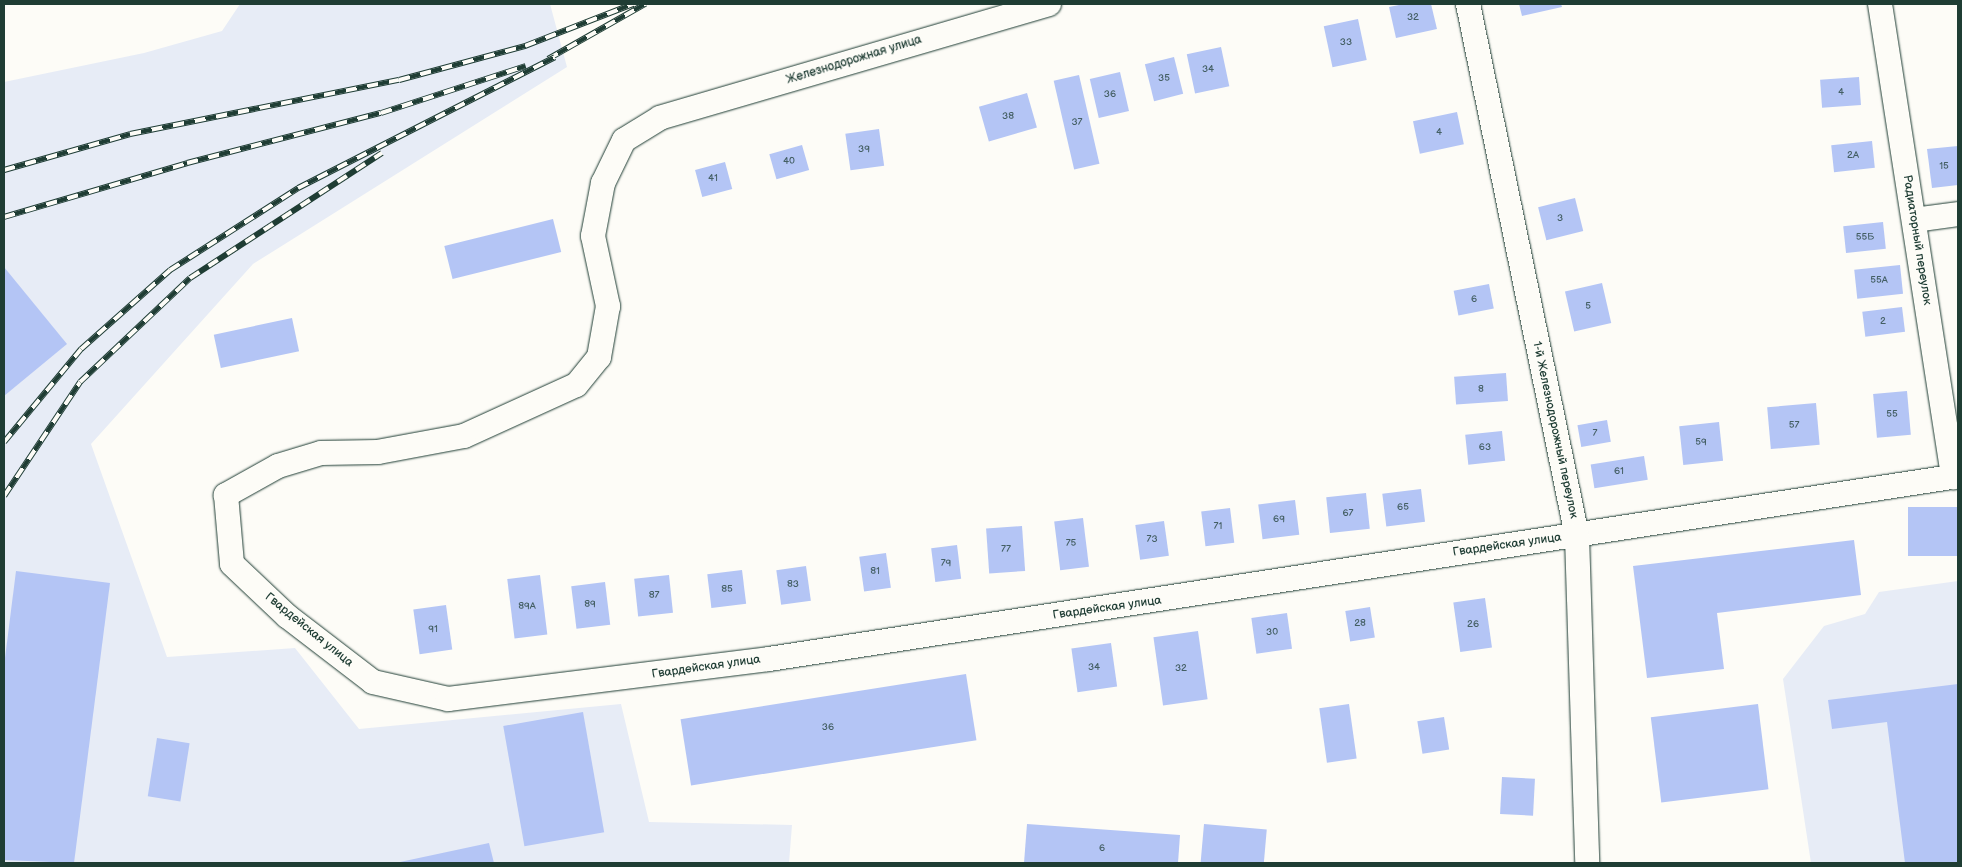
<!DOCTYPE html>
<html>
<head>
<meta charset="utf-8">
<style>
  body { margin:0 }
  #map { position:relative; width:1962px; height:867px; overflow:hidden; background:#fdfcf7; font-family:"Balsamiq Sans",sans-serif }
  div>[style] { position:absolute }
  .built>* { inset:0; background:#e7ecf6 }
  .building>* { inset:0; background:#b4c5f5; transform-origin:0 0 }
  .roads { filter:drop-shadow(0 0 1px #1f3d34) drop-shadow(0 0 1px #1f3d34) }
  .street>* { height:24px; margin:-12px; padding:0 12px; transform-origin:12px; border-radius:12px; background:#fdfcf7 }
  .rail>* { height:5.5px; margin-top:-2.75px; transform-origin:0; background:repeating-linear-gradient(90deg,#fdfcf7 0 11px,#1f3d34 0 22px); box-sizing:border-box; border-block:1px solid #1f3d34 }
  span { translate:-50% -50%; white-space:nowrap; text-align:center; line-height:1.15; -webkit-text-stroke:4.5px #fdfcf7; paint-order:stroke }
  .number-label { font-size:10px; color:#445f64 }
  .number-label span { -webkit-text-stroke-width:0 }
  .street-label { font-size:12px; color:#1f3d34 }
  .frame { position:absolute; inset:0; border:5px solid #1f3d34; pointer-events:none }
</style>
</head>
<body>
<div id="map">
  <div class="built">
    <i style="clip-path:polygon(240px 4px,550px 4px,567px 67px,253px 264px,91px 444px,167px 657px,295px 648px,359px 729px,621px 704px,649px 822px,792px 825px,789px 863px,4px 863px,4px 82px,144px 53px,222px 31px)"></i>
    <i style="clip-path:polygon(1958px 581px,1958px 863px,1811px 863px,1783px 679px,1824px 626px,1865px 614px,1879px 592px)"></i>
  </div>
  <div class="building">
    <i style="clip-path:polygon(1404px 4px,1431px 4px,1437px 29px,1396px 38px,1389px 7px)"></i>
    <i style="clip-path:polygon(1519px 4px,1561px 4px,1562px 7px,1522px 16px)"></i>
    <i style="left:1358px;top:19px;width:42px;height:35px;rotate:78deg"></i>
    <i style="left:1221px;top:47px;width:40px;height:35px;rotate:78deg"></i>
    <i style="left:1174px;top:57px;width:38px;height:30px;rotate:76deg"></i>
    <i style="left:1120px;top:72px;width:40px;height:31px;rotate:77deg"></i>
    <i style="left:1079px;top:75px;width:91px;height:26px;rotate:77deg"></i>
    <i style="left:1859px;top:77px;width:28px;height:39px;rotate:86deg"></i>
    <i style="left:1027px;top:93px;width:36px;height:50px;rotate:74deg"></i>
    <i style="left:1457px;top:112px;width:33px;height:45px;rotate:78deg"></i>
    <i style="left:879px;top:129px;width:37px;height:34px;rotate:82deg"></i>
    <i style="left:1872px;top:141px;width:27px;height:41px;rotate:84deg"></i>
    <i style="left:802px;top:145px;width:26px;height:34px;rotate:74deg"></i>
    <i style="clip-path:polygon(1958px 146px,1958px 185px,1932px 188px,1927px 149px)"></i>
    <i style="left:725px;top:162px;width:28px;height:31px;rotate:75deg"></i>
    <i style="left:1575px;top:198px;width:34px;height:38px;rotate:76deg"></i>
    <i style="left:553px;top:219px;width:34px;height:112px;rotate:76deg"></i>
    <i style="left:1883px;top:222px;width:27px;height:40px;rotate:84deg"></i>
    <i style="left:1900px;top:265px;width:29px;height:46px;rotate:84deg"></i>
    <i style="clip-path:polygon(4px 267px,67px 344px,4px 396px)"></i>
    <i style="left:1602px;top:283px;width:41px;height:38px;rotate:77deg"></i>
    <i style="left:1489px;top:284px;width:25px;height:36px;rotate:79deg"></i>
    <i style="left:1902px;top:307px;width:25px;height:40px;rotate:83deg"></i>
    <i style="left:292px;top:318px;width:34px;height:80px;rotate:78deg"></i>
    <i style="left:1506px;top:373px;width:28px;height:52px;rotate:86deg"></i>
    <i style="left:1907px;top:391px;width:44px;height:34px;rotate:85deg"></i>
    <i style="left:1816px;top:403px;width:42px;height:49px;rotate:85deg"></i>
    <i style="left:1607px;top:420px;width:22px;height:30px;rotate:80deg"></i>
    <i style="left:1719px;top:422px;width:39px;height:40px;rotate:84deg"></i>
    <i style="left:1502px;top:431px;width:30px;height:37px;rotate:84deg"></i>
    <i style="left:1644px;top:456px;width:24px;height:54px;rotate:81deg"></i>
    <i style="left:1421px;top:489px;width:33px;height:39px;rotate:83deg"></i>
    <i style="left:1366px;top:493px;width:36px;height:40px;rotate:84deg"></i>
    <i style="left:1295px;top:500px;width:35px;height:37px;rotate:83deg"></i>
    <i style="left:1958px;top:507px;width:49px;height:50px;rotate:90deg"></i>
    <i style="left:1230px;top:508px;width:35px;height:29px;rotate:83deg"></i>
    <i style="left:1083px;top:518px;width:49px;height:29px;rotate:83deg"></i>
    <i style="left:1164px;top:521px;width:35px;height:29px;rotate:82deg"></i>
    <i style="left:1022px;top:526px;width:45px;height:36px;rotate:86deg"></i>
    <i style="clip-path:polygon(1854px 540px,1861px 595px,1717px 613px,1724px 669px,1647px 678px,1633px 566px)"></i>
    <i style="left:957px;top:545px;width:34px;height:26px;rotate:83deg"></i>
    <i style="left:886px;top:553px;width:35px;height:27px;rotate:82deg"></i>
    <i style="left:806px;top:566px;width:35px;height:30px;rotate:82deg"></i>
    <i style="left:742px;top:570px;width:34px;height:35px;rotate:83deg"></i>
    <i style="clip-path:polygon(16px 571px,110px 583px,74px 863px,4px 860px,4px 666px)"></i>
    <i style="left:540px;top:575px;width:60px;height:33px;rotate:83deg"></i>
    <i style="left:669px;top:575px;width:38px;height:35px;rotate:84deg"></i>
    <i style="left:605px;top:582px;width:43px;height:34px;rotate:83deg"></i>
    <i style="left:1485px;top:598px;width:50px;height:32px;rotate:82deg"></i>
    <i style="left:446px;top:605px;width:45px;height:33px;rotate:82deg"></i>
    <i style="left:1370px;top:607px;width:31px;height:25px;rotate:81deg"></i>
    <i style="left:1287px;top:613px;width:36px;height:36px;rotate:82deg"></i>
    <i style="left:1198px;top:631px;width:69px;height:45px;rotate:82deg"></i>
    <i style="left:1111px;top:643px;width:44px;height:40px;rotate:82deg"></i>
    <i style="left:966px;top:674px;width:67px;height:289px;rotate:81deg"></i>
    <i style="clip-path:polygon(1958px 684px,1958px 863px,1905px 863px,1887px 722px,1832px 729px,1828px 700px)"></i>
    <i style="left:1349px;top:704px;width:55px;height:30px;rotate:82deg"></i>
    <i style="left:1758px;top:704px;width:86px;height:108px;rotate:83deg"></i>
    <i style="left:583px;top:712px;width:122px;height:81px;rotate:80deg"></i>
    <i style="left:1444px;top:717px;width:33px;height:27px;rotate:81deg"></i>
    <i style="left:157px;top:738px;width:33px;height:59px;rotate:9deg"></i>
    <i style="left:1502px;top:777px;width:33px;height:37px;rotate:3deg"></i>
    <i style="clip-path:polygon(1027px 824px,1180px 835px,1178px 863px,1024px 863px)"></i>
    <i style="left:1204px;top:824px;width:63px;height:39px;rotate:5deg"></i>
    <i style="clip-path:polygon(489px 843px,494px 863px,400px 863px,400px 862px)"></i>
  </div>
  <div class="roads">
    <div class="street">
      <i style="left:1049px;top:4px;width:405px;rotate:163.7deg"></i>
      <i style="left:660px;top:118px;width:42px;rotate:148.6deg"></i>
      <i style="left:624px;top:140px;width:48px;rotate:116deg"></i>
      <i style="left:603px;top:183px;width:54px;rotate:100.7deg"></i>
      <i style="left:593px;top:236px;width:72px;rotate:77.9deg"></i>
      <i style="left:608px;top:306px;width:52px;rotate:100deg"></i>
      <i style="left:599px;top:357px;width:36px;rotate:129deg"></i>
      <i style="left:576px;top:385px;width:123px;rotate:155.5deg"></i>
      <i style="left:464px;top:436px;width:87px;rotate:169.5deg"></i>
      <i style="left:378px;top:452px;width:57px;rotate:179deg"></i>
      <i style="left:321px;top:453px;width:45px;rotate:163.2deg"></i>
      <i style="left:278px;top:466px;width:60px;rotate:150.9deg"></i>
      <i style="left:226px;top:495px;width:69px;rotate:85deg"></i>
      <i style="left:232px;top:564px;width:76px;rotate:43.4deg"></i>
      <i style="left:287px;top:616px;width:108px;rotate:37.5deg"></i>
      <i style="left:373px;top:682px;width:77px;rotate:12.8deg"></i>
      <i style="left:448px;top:699px;width:323px;rotate:-7.1deg"></i>
      <i style="left:769px;top:659px;width:1203px;rotate:-8.75deg"></i>
      <i style="left:1468px;top:4px;width:543px;rotate:78.42deg"></i>
      <i style="left:1577px;top:536px;width:327px;rotate:88.2deg"></i>
      <i style="left:1880px;top:4px;width:479px;rotate:81.2deg"></i>
      <i style="left:1914px;top:220px;width:44px;rotate:-7.8deg"></i>
    </div>
  </div>
  <div class="rail">
    <i style="left:548px;top:59px;width:112px;rotate:-29.6deg"></i>
    <i style="left:4px;top:170px;width:131px;rotate:-15.9deg"></i>
    <i style="left:130px;top:134px;width:274px;rotate:-11.4deg"></i>
    <i style="left:399px;top:80px;width:131px;rotate:-15.1deg"></i>
    <i style="left:525px;top:46px;width:116px;rotate:-21.3deg"></i>
    <i style="left:4px;top:217px;width:191px;rotate:-16.4deg"></i>
    <i style="left:187px;top:163px;width:200px;rotate:-14.5deg"></i>
    <i style="left:381px;top:113px;width:152px;rotate:-18deg"></i>
    <i style="left:4px;top:442px;width:121px;rotate:-50.4deg"></i>
    <i style="left:81px;top:349px;width:119px;rotate:-41.6deg"></i>
    <i style="left:170px;top:270px;width:152px;rotate:-32.6deg"></i>
    <i style="left:298px;top:188px;width:288px;rotate:-27deg"></i>
    <i style="left:4px;top:496px;width:137px;rotate:-56.3deg"></i>
    <i style="left:80px;top:382px;width:151px;rotate:-43.4deg"></i>
    <i style="left:190px;top:278px;width:229px;rotate:-33.1deg"></i>
  </div>
  <div class="number-label">
    <span style="left:1413px;top:18px">32</span>
    <span style="left:1346px;top:43px">33</span>
    <span style="left:1208px;top:70px">34</span>
    <span style="left:1164px;top:79px">35</span>
    <span style="left:1841px;top:93px">4</span>
    <span style="left:1110px;top:95px">36</span>
    <span style="left:1008px;top:117px">38</span>
    <span style="left:1077px;top:123px">37</span>
    <span style="left:1439px;top:133px">4</span>
    <span style="left:864px;top:150px">39</span>
    <span style="left:1853px;top:156px">2А</span>
    <span style="left:789px;top:162px">40</span>
    <span style="left:1944px;top:167px">15</span>
    <span style="left:713px;top:179px">41</span>
    <span style="left:1560px;top:219px">3</span>
    <span style="left:1865px;top:238px">55Б</span>
    <span style="left:1879px;top:281px">55А</span>
    <span style="left:1474px;top:300px">6</span>
    <span style="left:1588px;top:307px">5</span>
    <span style="left:1883px;top:322px">2</span>
    <span style="left:1481px;top:390px">8</span>
    <span style="left:1892px;top:415px">55</span>
    <span style="left:1794px;top:426px">57</span>
    <span style="left:1595px;top:434px">7</span>
    <span style="left:1701px;top:443px">59</span>
    <span style="left:1485px;top:448px">63</span>
    <span style="left:1619px;top:472px">61</span>
    <span style="left:1403px;top:508px">65</span>
    <span style="left:1348px;top:514px">67</span>
    <span style="left:1279px;top:520px">69</span>
    <span style="left:1218px;top:527px">71</span>
    <span style="left:1152px;top:540px">73</span>
    <span style="left:1071px;top:544px">75</span>
    <span style="left:1006px;top:550px">77</span>
    <span style="left:946px;top:564px">79</span>
    <span style="left:875px;top:572px">81</span>
    <span style="left:793px;top:585px">83</span>
    <span style="left:727px;top:590px">85</span>
    <span style="left:654px;top:596px">87</span>
    <span style="left:590px;top:605px">89</span>
    <span style="left:527px;top:607px">89А</span>
    <span style="left:1360px;top:624px">28</span>
    <span style="left:1473px;top:625px">26</span>
    <span style="left:433px;top:630px">91</span>
    <span style="left:1272px;top:633px">30</span>
    <span style="left:1094px;top:668px">34</span>
    <span style="left:1181px;top:669px">32</span>
    <span style="left:828px;top:728px">36</span>
    <span style="left:1102px;top:849px">6</span>
  </div>
  <div class="street-label">
    <span style="left:854px;top:60px;rotate:-17deg">Железнодорожная улица</span>
    <span style="left:1917px;top:240px;rotate:81deg">Радиаторный переулок</span>
    <span style="left:1555px;top:430px;rotate:78deg">1-й Железнодорожный переулок</span>
    <span style="left:1507px;top:545px;rotate:-8deg">Гвардейская улица</span>
    <span style="left:1107px;top:608px;rotate:-8deg">Гвардейская улица</span>
    <span style="left:309px;top:630px;rotate:39deg">Гвардейская улица</span>
    <span style="left:706px;top:667px;rotate:-8deg">Гвардейская улица</span>
  </div>
  <div class="frame"></div>
</div>
</body>
</html>
